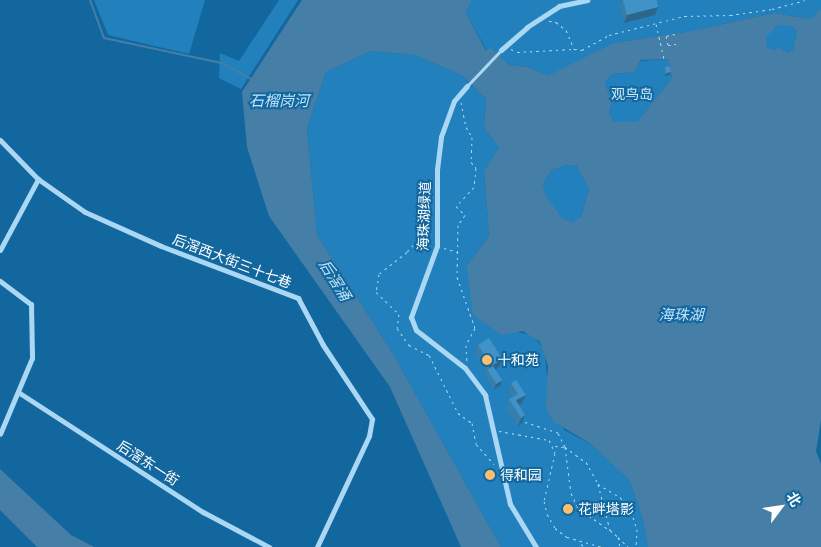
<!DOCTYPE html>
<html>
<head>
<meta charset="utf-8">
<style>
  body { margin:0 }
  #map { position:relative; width:821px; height:547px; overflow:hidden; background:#13679f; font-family:Commissioner,"Noto Sans SC",sans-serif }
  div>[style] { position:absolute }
  .green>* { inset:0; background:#2281bc }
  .water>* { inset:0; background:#457fa7 }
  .stream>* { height:2px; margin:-1px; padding:0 1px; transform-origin:1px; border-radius:1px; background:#457fa7 }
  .path>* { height:1px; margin-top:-0.5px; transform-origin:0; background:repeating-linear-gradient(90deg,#aad8f4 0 2.5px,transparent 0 6.5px) }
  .lane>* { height:3px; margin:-1.5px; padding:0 1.5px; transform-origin:1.5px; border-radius:1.5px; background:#aad8f4 }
  .street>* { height:5px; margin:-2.5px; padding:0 2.5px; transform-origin:2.5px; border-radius:2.5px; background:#aad8f4 }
  .wall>* { inset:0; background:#377eab }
  .shaded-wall>* { inset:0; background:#2d668b }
  .building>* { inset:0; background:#4092c7; transform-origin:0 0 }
  .dots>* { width:14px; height:14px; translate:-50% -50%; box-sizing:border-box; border:2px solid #13679f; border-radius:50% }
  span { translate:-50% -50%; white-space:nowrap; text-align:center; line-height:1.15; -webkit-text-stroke:4px #13679f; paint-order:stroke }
  .park-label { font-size:14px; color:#d3edfe }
  .street-label { font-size:14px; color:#fff }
  .poi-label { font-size:14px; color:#fff }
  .left { translate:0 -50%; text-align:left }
  .water-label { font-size:15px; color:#bee4fb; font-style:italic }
  .north { position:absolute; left:756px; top:482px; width:50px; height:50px; -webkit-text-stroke:4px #13679f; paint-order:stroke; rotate:59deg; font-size:14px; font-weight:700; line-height:20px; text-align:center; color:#fff }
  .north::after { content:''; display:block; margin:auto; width:18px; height:22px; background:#fff; clip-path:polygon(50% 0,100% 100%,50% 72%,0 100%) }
</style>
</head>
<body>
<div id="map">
  <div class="green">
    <i style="clip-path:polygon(94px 0,205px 0,189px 54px,108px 35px)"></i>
    <i style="clip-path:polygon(279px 0,298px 0,241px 89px,219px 78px,220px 53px,239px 61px)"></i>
    <i style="clip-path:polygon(472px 0,821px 0,821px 9px,810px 19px,774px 13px,691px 31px,613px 43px,548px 77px,528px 67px,509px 65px,490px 48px,487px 51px,466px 13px)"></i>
    <i style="clip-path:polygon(778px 25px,790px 25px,797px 31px,793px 50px,787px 53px,766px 47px,765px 37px)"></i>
    <i style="clip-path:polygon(371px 51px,415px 55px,463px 76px,486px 99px,484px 128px,499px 147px,484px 171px,489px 236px,467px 265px,512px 331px,532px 335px,544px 349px,547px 375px,564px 430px,591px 444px,630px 481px,642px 517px,648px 547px,501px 547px,392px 352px,317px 235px,307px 128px,326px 72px)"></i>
    <i style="clip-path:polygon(668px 59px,672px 78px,637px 122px,614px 122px,609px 113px,612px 102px,605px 82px,613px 74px,635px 72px,641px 61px)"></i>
    <i style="clip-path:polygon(567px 165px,576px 165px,589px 189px,581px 217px,572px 222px,562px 218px,544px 195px,543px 183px,552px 170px)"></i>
  </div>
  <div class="water">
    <i style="clip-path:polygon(evenodd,302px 0,472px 0,466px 13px,486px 51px,490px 47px,509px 65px,528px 67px,548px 76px,613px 43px,691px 31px,774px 13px,810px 19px,821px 9px,821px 420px,816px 451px,821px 464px,821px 547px,648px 547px,642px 517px,630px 481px,591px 444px,554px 422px,546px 409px,548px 366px,540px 342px,523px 331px,502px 335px,473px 315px,467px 265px,489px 236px,484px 171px,499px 147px,484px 128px,486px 99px,463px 76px,415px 55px,371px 51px,326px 72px,307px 128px,317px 235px,392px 352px,501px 547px,461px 547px,390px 387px,269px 216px,247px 147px,242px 92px,302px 0,778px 25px,791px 26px,797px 31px,793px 50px,787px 53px,779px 47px,775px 50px,766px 47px,766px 37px,778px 25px,302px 0,668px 59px,672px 78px,637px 122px,614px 122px,609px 113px,612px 102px,605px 82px,613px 74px,635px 72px,641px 60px,668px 59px,302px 0,567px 165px,576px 165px,589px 189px,581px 217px,572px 222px,562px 218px,545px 195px,543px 183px,552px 170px,567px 165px)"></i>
    <i style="clip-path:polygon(0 469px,71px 535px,94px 547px,37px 547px,0 510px)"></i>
  </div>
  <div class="stream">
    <i style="left:90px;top:0;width:40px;rotate:69.8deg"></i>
    <i style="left:104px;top:38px;width:121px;rotate:12deg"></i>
    <i style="left:222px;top:63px;width:33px;rotate:29deg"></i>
  </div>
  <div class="path">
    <i style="left:549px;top:21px;width:7px;rotate:8deg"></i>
    <i style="left:556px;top:22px;width:13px;rotate:39deg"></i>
    <i style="left:566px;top:30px;width:21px;rotate:67deg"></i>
    <i style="left:574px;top:49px;width:8px;rotate:7deg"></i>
    <i style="left:582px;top:50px;width:31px;rotate:-29deg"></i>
    <i style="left:609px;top:35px;width:77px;rotate:-14.2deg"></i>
    <i style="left:684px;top:16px;width:46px;rotate:-1.2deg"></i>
    <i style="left:730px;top:15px;width:42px;rotate:-8.1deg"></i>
    <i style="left:772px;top:9px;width:34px;rotate:-15deg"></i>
    <i style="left:656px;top:24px;width:36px;rotate:77deg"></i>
    <i style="left:675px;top:34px;width:9px;rotate:167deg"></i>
    <i style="left:666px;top:36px;width:9px;rotate:77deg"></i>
    <i style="left:668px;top:45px;width:8px;rotate:-7deg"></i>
    <i style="left:511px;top:49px;width:7px;rotate:27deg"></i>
    <i style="left:517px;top:52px;width:57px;rotate:-3deg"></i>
    <i style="left:461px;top:102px;width:25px;rotate:79deg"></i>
    <i style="left:466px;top:127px;width:12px;rotate:59deg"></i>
    <i style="left:472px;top:137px;width:25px;rotate:92deg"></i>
    <i style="left:471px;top:162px;width:8px;rotate:50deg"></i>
    <i style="left:476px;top:168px;width:19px;rotate:96deg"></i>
    <i style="left:474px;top:187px;width:26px;rotate:133deg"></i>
    <i style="left:456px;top:206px;width:13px;rotate:45deg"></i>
    <i style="left:465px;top:215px;width:12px;rotate:125deg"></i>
    <i style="left:458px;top:225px;width:52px;rotate:91.1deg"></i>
    <i style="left:457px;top:277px;width:54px;rotate:70.6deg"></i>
    <i style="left:475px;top:328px;width:19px;rotate:118deg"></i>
    <i style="left:466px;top:345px;width:18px;rotate:87deg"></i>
    <i style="left:431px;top:226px;width:35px;rotate:133deg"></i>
    <i style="left:407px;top:252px;width:36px;rotate:142deg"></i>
    <i style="left:379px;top:274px;width:18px;rotate:99deg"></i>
    <i style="left:376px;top:292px;width:32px;rotate:44deg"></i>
    <i style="left:399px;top:314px;width:14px;rotate:98deg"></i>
    <i style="left:397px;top:328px;width:21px;rotate:55deg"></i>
    <i style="left:409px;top:345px;width:22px;rotate:27deg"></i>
    <i style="left:429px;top:355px;width:65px;rotate:63.4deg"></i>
    <i style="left:458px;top:413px;width:17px;rotate:36deg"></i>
    <i style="left:472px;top:423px;width:21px;rotate:79deg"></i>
    <i style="left:476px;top:444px;width:27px;rotate:48deg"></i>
    <i style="left:444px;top:248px;width:14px;rotate:17deg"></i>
    <i style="left:525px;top:422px;width:35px;rotate:18deg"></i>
    <i style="left:558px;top:433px;width:16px;rotate:63deg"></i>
    <i style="left:565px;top:447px;width:46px;rotate:82.6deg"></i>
    <i style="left:571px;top:493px;width:17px;rotate:65deg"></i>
    <i style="left:578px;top:508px;width:39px;rotate:35deg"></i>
    <i style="left:499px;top:431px;width:51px;rotate:10.2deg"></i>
    <i style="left:549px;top:440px;width:14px;rotate:65deg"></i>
    <i style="left:555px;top:453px;width:49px;rotate:102.9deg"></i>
    <i style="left:544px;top:501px;width:13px;rotate:77deg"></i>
    <i style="left:547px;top:514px;width:16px;rotate:60deg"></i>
    <i style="left:555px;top:528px;width:15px;rotate:37deg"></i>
    <i style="left:567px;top:537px;width:37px;rotate:16deg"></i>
    <i style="left:555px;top:446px;width:10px;rotate:6deg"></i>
    <i style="left:565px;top:447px;width:26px;rotate:36deg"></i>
    <i style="left:586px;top:462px;width:25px;rotate:61deg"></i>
    <i style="left:598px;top:484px;width:48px;rotate:75.4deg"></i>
    <i style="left:610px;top:530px;width:11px;rotate:41deg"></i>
    <i style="left:618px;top:537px;width:10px;rotate:79deg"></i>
    <i style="left:598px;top:484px;width:26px;rotate:31deg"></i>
    <i style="left:620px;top:497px;width:18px;rotate:52deg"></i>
    <i style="left:631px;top:511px;width:19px;rotate:72deg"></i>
    <i style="left:637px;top:529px;width:18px;rotate:93deg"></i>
    <i style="left:618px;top:537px;width:14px;rotate:45deg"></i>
    <i style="left:581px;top:544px;width:5px;rotate:37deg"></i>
  </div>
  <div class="lane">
    <i style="left:467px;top:86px;width:50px;rotate:-46.6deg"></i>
  </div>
  <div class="street">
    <i style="left:501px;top:50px;width:35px;rotate:-41deg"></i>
    <i style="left:527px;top:27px;width:38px;rotate:-33deg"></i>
    <i style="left:559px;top:6px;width:29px;rotate:-12deg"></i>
    <i style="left:467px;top:86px;width:20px;rotate:131deg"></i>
    <i style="left:454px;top:101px;width:38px;rotate:110deg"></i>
    <i style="left:441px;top:137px;width:32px;rotate:97deg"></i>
    <i style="left:437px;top:169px;width:77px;rotate:90deg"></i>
    <i style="left:437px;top:246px;width:76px;rotate:110.1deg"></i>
    <i style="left:411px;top:317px;width:14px;rotate:69deg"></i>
    <i style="left:416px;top:330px;width:62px;rotate:37.8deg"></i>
    <i style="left:465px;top:368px;width:34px;rotate:53deg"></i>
    <i style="left:485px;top:395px;width:112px;rotate:77.1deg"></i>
    <i style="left:510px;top:504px;width:50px;rotate:58.8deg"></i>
    <i style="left:0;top:140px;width:54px;rotate:45.7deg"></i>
    <i style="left:38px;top:179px;width:57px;rotate:35.1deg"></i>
    <i style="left:85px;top:212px;width:83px;rotate:24.1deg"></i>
    <i style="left:161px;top:246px;width:147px;rotate:20.8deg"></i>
    <i style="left:298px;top:298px;width:53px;rotate:62deg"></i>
    <i style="left:323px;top:345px;width:89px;rotate:56.5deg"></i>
    <i style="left:372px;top:419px;width:17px;rotate:100deg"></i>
    <i style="left:369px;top:436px;width:123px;rotate:115.1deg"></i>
    <i style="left:0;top:250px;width:81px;rotate:-61.8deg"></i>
    <i style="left:0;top:281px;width:39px;rotate:37deg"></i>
    <i style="left:31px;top:304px;width:54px;rotate:88.9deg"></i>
    <i style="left:32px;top:358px;width:82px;rotate:112.8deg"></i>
    <i style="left:18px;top:392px;width:221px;rotate:33deg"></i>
    <i style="left:203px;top:512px;width:75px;rotate:27.9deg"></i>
  </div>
  <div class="wall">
    <i style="clip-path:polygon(623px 0,658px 7px,655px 15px,624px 23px,620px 8px)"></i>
    <i style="clip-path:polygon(665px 67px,670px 75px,665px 76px,664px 70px)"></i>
    <i style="clip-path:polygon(478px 344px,499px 367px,495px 369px,502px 380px,500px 386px,494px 389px,485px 375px,486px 372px,475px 353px)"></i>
    <i style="clip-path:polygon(511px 383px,526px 395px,522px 403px,519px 405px,522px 423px,518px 426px,506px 408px,509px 399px,512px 397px,508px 391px)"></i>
  </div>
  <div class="shaded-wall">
    <i style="clip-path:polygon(658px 7px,655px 15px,624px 23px,627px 15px)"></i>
    <i style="clip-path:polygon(671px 72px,670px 75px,665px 76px,666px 73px)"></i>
    <i style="clip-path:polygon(502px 359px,499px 367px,489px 373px,488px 372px,490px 365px)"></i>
    <i style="clip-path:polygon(502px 380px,500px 386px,494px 389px,496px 384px)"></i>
    <i style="clip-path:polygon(526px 395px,522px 403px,514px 408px,516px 400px)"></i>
    <i style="clip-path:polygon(525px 415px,522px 423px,518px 426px,521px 418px)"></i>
  </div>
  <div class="building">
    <i style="clip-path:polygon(623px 0,657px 0,658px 7px,627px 15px)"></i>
    <i style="clip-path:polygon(669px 66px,671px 72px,666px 73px,665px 67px)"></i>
    <i style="left:489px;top:338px;width:25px;height:13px;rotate:58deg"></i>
    <i style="left:493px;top:366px;width:17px;height:7px;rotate:57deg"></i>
    <i style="clip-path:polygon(516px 380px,526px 395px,516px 400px,525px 415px,521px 418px,509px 399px,518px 394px,511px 383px)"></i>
  </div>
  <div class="dots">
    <i style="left:487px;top:360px;background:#ffbd6e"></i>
    <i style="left:490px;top:475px;background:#ffbd6e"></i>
    <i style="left:568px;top:509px;background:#ffbd6e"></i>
  </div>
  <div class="park-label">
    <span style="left:632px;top:94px">观鸟岛</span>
  </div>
  <div class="street-label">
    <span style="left:424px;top:216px;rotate:-88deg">海珠湖绿道</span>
    <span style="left:232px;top:261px;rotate:21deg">后滘西大街三十七巷</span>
    <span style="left:148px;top:463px;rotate:33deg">后滘东一街</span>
  </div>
  <div class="poi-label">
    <span class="left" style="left:497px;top:360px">十和苑</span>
    <span class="left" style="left:500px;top:475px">得和园</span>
    <span class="left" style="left:578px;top:509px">花畔塔影</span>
  </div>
  <div class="water-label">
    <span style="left:279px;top:101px">石榴岗河</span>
    <span style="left:335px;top:280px;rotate:58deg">后滘涌</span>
    <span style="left:681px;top:315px">海珠湖</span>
  </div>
  <div class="north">北</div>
</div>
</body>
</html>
